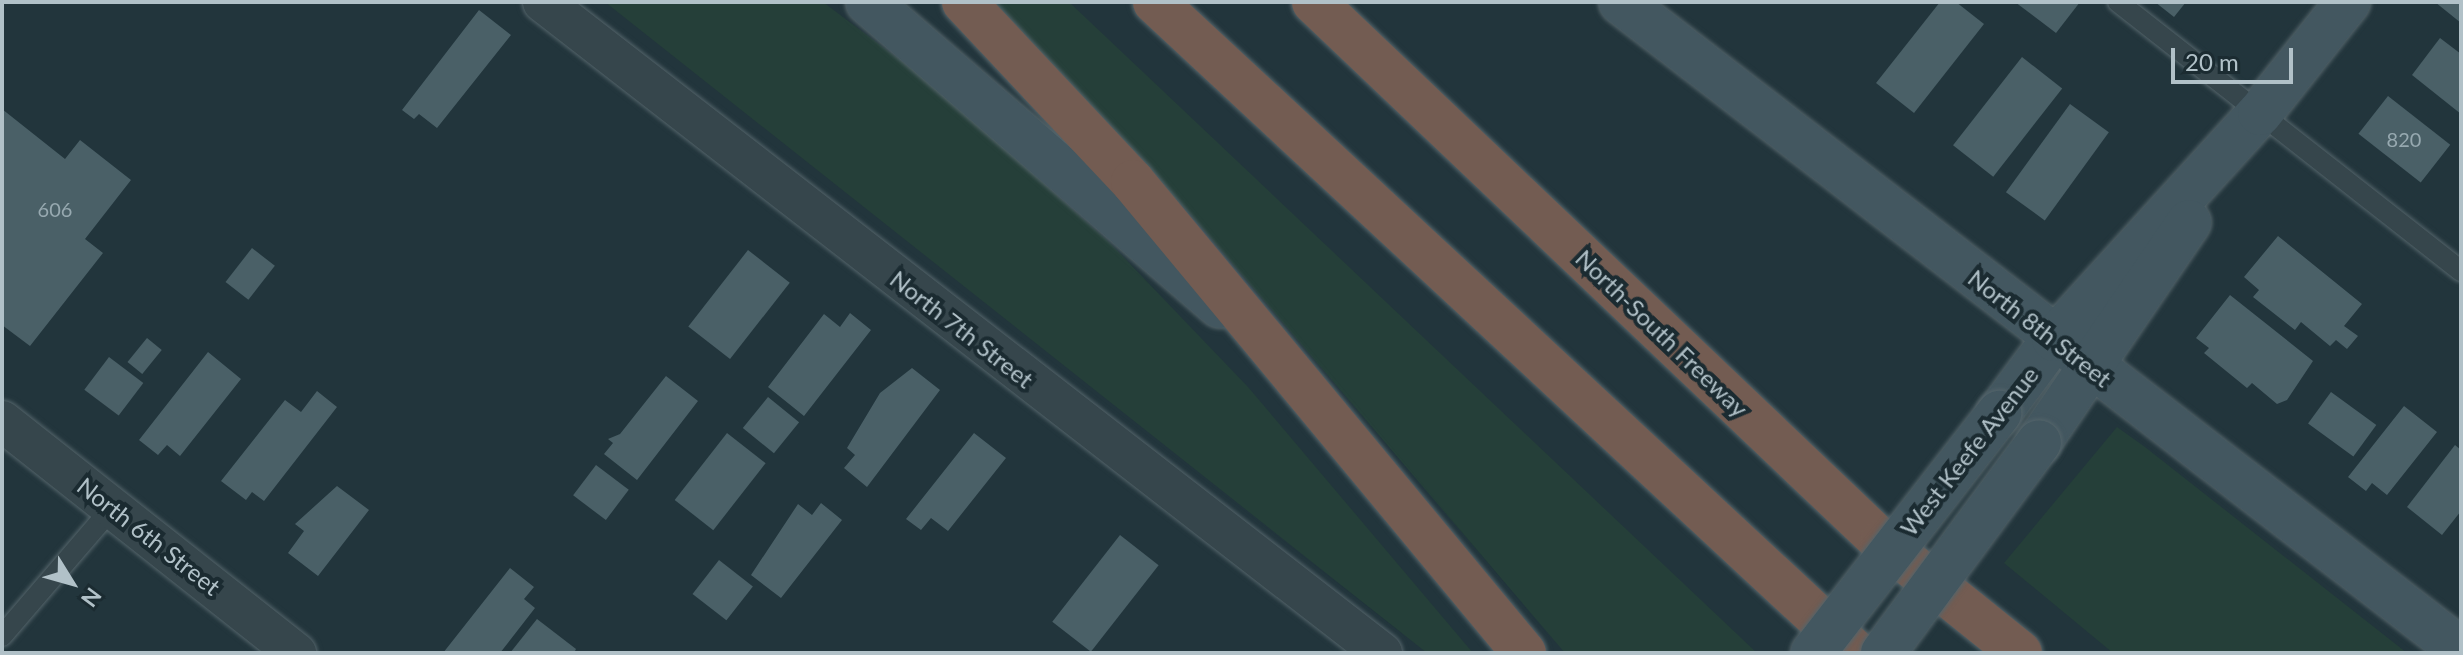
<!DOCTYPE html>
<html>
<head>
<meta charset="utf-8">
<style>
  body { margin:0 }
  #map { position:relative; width:2463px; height:655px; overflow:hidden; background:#22353c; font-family:Lato,sans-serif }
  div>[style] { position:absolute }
  .green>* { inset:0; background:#253f39 }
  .building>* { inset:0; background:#4a6067; transform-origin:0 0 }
  .roads { filter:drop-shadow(0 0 2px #54646a) drop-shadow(0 0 2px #54646a) }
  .lane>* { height:20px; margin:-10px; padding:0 10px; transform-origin:10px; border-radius:10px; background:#36464c }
  .street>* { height:40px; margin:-20px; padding:0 20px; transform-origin:20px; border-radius:20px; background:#36464c }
  .secondary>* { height:44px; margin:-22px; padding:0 22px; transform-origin:22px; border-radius:22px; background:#435760 }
  .highway>* { height:44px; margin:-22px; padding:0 22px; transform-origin:22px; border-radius:22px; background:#735c52 }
  .bridges { filter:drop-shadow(0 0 2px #54646a) drop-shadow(0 0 2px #54646a) }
  .secondary-bridge>* { height:44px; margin:-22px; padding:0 22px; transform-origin:22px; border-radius:22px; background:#435760 }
  span { translate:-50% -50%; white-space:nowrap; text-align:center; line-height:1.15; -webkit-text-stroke:8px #1b2b31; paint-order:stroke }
  .number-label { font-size:20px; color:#97a9b0 }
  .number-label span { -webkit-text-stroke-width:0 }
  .street-label { font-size:24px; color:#b1c1c8 }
  .frame { position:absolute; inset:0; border:4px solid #b1c1c8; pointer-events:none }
  .north { position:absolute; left:32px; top:543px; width:80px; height:80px; -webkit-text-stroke:6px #1b2b31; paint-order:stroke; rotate:127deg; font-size:22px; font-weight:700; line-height:32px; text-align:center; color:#b1c1c8 }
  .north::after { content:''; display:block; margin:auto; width:28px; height:36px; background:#b1c1c8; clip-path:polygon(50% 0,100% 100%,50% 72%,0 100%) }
  .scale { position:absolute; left:2171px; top:48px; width:122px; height:36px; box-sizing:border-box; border:4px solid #b1c1c8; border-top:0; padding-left:10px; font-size:24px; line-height:28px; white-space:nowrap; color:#b1c1c8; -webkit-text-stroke:6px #1b2b31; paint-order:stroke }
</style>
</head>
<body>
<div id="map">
  <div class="green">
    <i style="clip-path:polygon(605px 2px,823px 2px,940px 90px,1110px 243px,1248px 387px,1473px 653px,1427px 653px)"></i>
    <i style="clip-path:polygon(987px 2px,1069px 2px,1757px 653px,1565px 653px,1190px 214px)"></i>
    <i style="clip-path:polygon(2117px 427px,2145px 447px,2407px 653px,2113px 653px,2004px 563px)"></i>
  </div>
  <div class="building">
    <i style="clip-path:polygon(1940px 2px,1956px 2px,1984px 24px,1914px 113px,1876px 83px)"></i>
    <i style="clip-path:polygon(2015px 2px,2080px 2px,2056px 33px)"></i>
    <i style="clip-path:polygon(2155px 2px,2186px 2px,2174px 17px)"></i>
    <i style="clip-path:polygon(2435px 2px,2461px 2px,2461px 23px)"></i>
    <i style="clip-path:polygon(479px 10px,511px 35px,437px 128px,419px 114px,414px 119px,402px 110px)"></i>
    <i style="clip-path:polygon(2440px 38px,2461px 54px,2461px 114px,2412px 75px)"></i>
    <i style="left:2022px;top:57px;width:51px;height:112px;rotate:38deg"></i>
    <i style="left:2388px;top:96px;width:79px;height:48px;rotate:38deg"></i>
    <i style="left:2070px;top:104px;width:48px;height:109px;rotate:36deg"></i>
    <i style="clip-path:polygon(2px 109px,65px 159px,80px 140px,131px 180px,85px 239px,103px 253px,30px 346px,2px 325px)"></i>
    <i style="clip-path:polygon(2278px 236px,2362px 304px,2344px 326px,2358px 336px,2347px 349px,2336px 340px,2330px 346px,2301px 322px,2295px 330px,2253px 297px,2259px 290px,2244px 277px)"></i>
    <i style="left:252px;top:248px;width:29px;height:43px;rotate:38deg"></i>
    <i style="left:748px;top:250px;width:53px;height:97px;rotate:38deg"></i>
    <i style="clip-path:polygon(2230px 295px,2313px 361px,2287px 400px,2277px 404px,2252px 383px,2247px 388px,2204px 353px,2209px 348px,2196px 338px)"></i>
    <i style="clip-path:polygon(850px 313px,871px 330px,804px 416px,768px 387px,824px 314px,840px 327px)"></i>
    <i style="left:147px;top:338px;width:19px;height:31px;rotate:39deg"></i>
    <i style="clip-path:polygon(208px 352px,241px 379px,180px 456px,167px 445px,158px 455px,139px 440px)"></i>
    <i style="left:109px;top:357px;width:43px;height:41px;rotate:37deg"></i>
    <i style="clip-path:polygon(912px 368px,940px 390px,867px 487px,844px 468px,855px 455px,847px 448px,880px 393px)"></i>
    <i style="clip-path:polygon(666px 376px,698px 401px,637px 480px,604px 454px,613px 443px,608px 439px,620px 434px)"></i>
    <i style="clip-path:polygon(317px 391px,337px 407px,264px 501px,252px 492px,246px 500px,221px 481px,285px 400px,301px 412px)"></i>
    <i style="left:2331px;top:392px;width:56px;height:39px;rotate:36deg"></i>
    <i style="left:768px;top:397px;width:40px;height:40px;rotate:39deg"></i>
    <i style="clip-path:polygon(2404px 406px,2437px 432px,2387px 495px,2372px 483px,2366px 491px,2348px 477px)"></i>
    <i style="left:727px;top:433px;width:49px;height:85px;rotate:38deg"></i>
    <i style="clip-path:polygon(974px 433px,1006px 458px,948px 531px,931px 518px,921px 530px,906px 519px)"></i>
    <i style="clip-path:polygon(2455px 445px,2461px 450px,2461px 511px,2442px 535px,2407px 507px)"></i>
    <i style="left:596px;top:465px;width:41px;height:38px;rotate:37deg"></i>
    <i style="clip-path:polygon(337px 486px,369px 510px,318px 576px,288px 553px,304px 531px,295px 524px)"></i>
    <i style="clip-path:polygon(821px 503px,842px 520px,781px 598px,751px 575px,798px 504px,812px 515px)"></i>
    <i style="left:1120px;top:535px;width:49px;height:110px;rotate:38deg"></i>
    <i style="left:719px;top:560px;width:43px;height:43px;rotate:38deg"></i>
    <i style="clip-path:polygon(510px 568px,534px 587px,524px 599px,535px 608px,500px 653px,443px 653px)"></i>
    <i style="clip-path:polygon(537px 619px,576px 649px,574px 653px,510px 653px)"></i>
  </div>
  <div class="roads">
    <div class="lane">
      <i style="left:2118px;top:2px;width:436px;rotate:38.1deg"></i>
      <i style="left:2px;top:636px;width:170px;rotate:-49.3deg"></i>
    </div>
    <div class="street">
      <i style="left:543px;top:2px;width:1062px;rotate:37.81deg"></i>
      <i style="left:2px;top:421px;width:375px;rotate:38.3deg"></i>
    </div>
    <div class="secondary">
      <i style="left:868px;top:2px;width:465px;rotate:40.8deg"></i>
      <i style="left:1621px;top:2px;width:1061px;rotate:37.65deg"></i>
      <i style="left:1999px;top:413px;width:92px;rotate:-53.4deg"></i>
      <i style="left:2054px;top:339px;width:306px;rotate:-47.7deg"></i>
      <i style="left:2260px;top:113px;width:142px;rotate:-51.6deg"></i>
      <i style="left:2039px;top:442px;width:266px;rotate:-55.7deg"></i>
    </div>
    <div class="highway">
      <i style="left:964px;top:2px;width:247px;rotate:46.8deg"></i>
      <i style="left:1133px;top:182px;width:612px;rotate:50.3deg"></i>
      <i style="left:1155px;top:2px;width:957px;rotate:42.88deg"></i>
      <i style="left:1314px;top:2px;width:784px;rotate:43.55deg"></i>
      <i style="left:1882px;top:542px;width:177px;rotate:38.8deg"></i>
    </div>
  </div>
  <div class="bridges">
    <div class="secondary-bridge">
      <i style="left:1813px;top:653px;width:304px;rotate:-52.2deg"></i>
      <i style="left:1883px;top:653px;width:262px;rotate:-53.5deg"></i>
    </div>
  </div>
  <div class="number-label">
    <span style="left:2404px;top:139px">820</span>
    <span style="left:55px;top:209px">606</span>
  </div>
  <div class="street-label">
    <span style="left:2040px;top:328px;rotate:38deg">North 8th Street</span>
    <span style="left:962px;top:329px;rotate:38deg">North 7th Street</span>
    <span style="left:1662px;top:333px;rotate:44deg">North-South Freeway</span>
    <span style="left:1969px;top:451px;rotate:-52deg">West Keefe Avenue</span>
    <span style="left:149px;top:536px;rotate:38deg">North 6th Street</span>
  </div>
  <div class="frame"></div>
  <div class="north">N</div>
  <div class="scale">20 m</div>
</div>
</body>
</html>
